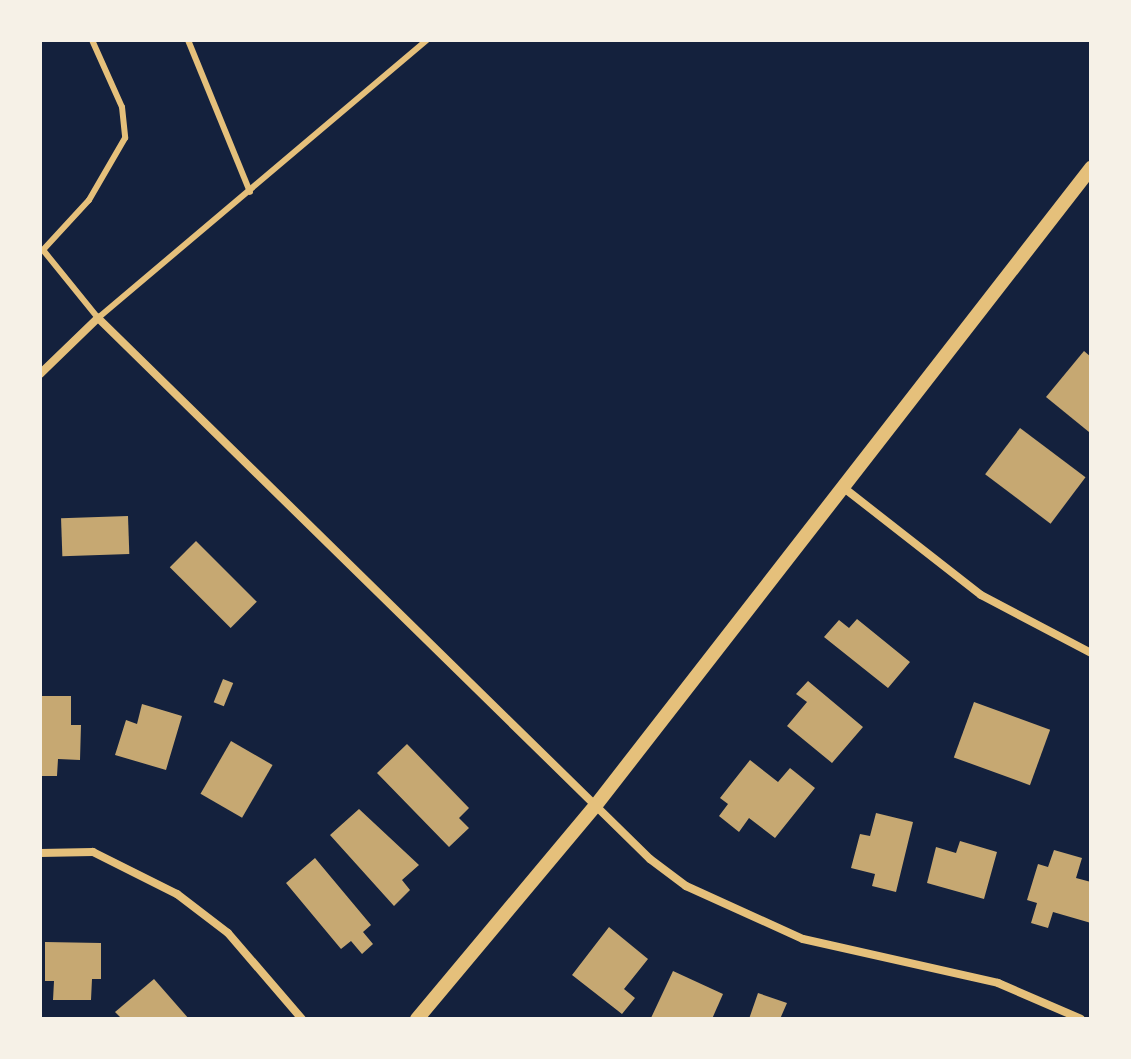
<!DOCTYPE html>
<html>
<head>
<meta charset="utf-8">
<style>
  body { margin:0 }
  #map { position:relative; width:1131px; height:1059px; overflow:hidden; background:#14213d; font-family:"PT Sans Narrow",sans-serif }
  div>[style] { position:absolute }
  .building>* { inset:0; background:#c6a872; transform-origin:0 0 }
  .service>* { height:6px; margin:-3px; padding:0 3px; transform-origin:3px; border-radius:3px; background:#e5c07b }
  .minor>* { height:8px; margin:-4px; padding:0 4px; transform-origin:4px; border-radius:4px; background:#e5c07b }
  .tertiary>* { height:14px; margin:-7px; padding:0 7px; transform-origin:7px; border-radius:7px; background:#e5c07b }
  span { translate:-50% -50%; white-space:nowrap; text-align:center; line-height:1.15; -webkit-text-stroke:7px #f6f1e7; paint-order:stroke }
  .frame { position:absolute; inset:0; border:42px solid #f6f1e7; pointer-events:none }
</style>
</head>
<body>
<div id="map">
  <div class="building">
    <i style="clip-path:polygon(1084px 351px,1091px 357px,1089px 432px,1046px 397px)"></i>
    <i style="left:1020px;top:428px;width:82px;height:58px;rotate:37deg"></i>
    <i style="left:128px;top:516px;width:38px;height:67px;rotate:88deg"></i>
    <i style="left:196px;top:541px;width:86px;height:37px;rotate:45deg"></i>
    <i style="clip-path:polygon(857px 619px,910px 662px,888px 688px,824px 637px,839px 620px,849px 628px)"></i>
    <i style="left:223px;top:679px;width:11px;height:25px;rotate:22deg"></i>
    <i style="clip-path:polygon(808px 681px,863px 727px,832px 763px,787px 726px,807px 702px,796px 694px)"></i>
    <i style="clip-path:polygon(40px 696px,71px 696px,71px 725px,81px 725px,80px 760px,58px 759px,57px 776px,40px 776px)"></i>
    <i style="left:974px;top:702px;width:81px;height:59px;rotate:20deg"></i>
    <i style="clip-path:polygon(142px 704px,182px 716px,166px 770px,115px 755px,126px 720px,137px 724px)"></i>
    <i style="left:231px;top:741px;width:48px;height:61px;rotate:30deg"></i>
    <i style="clip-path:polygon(407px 744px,469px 808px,459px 818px,469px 828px,449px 847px,377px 773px)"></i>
    <i style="clip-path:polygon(750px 760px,778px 782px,790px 768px,815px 788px,775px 838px,749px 818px,739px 832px,719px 816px,728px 804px,720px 798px)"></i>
    <i style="clip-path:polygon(359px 809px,419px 865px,402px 880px,410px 890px,394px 906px,330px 835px)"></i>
    <i style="clip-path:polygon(876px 813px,913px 822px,896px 892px,872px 886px,875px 874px,851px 868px,860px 834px,870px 836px)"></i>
    <i style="clip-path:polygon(960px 841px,997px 852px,984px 899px,927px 883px,936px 847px,956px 853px)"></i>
    <i style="clip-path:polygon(1054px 850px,1082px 858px,1076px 878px,1091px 882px,1091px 923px,1053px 912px,1048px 928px,1031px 923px,1037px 903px,1027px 900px,1038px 864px,1048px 867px)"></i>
    <i style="clip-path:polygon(315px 858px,371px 925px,363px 932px,373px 944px,362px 954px,351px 941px,341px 949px,286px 883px)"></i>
    <i style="clip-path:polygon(609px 927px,648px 959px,624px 989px,635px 998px,622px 1014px,572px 975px)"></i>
    <i style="clip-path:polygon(45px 942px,101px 943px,101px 979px,92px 979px,91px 1000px,53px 1000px,54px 981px,45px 981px)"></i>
    <i style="clip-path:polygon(673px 971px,723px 994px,712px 1019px,651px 1018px)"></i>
    <i style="clip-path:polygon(154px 979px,189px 1019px,122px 1019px,115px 1012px)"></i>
    <i style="clip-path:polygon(758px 993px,787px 1003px,780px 1019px,749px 1019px)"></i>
  </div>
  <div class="service">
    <i style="left:92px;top:40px;width:73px;rotate:65.9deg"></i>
    <i style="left:122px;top:107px;width:31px;rotate:84deg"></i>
    <i style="left:125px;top:138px;width:72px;rotate:120.1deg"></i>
    <i style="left:89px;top:200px;width:68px;rotate:132.6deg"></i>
    <i style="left:43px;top:250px;width:87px;rotate:51deg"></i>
    <i style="left:98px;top:318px;width:431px;rotate:-40.2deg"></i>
    <i style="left:188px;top:40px;width:164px;rotate:67.8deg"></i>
  </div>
  <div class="minor">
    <i style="left:40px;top:374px;width:81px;rotate:-44deg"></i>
    <i style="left:98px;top:318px;width:773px;rotate:44.42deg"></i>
    <i style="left:650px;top:859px;width:45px;rotate:36.9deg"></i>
    <i style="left:686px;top:886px;width:128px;rotate:24.4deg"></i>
    <i style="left:803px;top:939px;width:200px;rotate:12.7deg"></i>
    <i style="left:998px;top:983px;width:90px;rotate:23.4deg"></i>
    <i style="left:844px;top:488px;width:174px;rotate:38deg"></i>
    <i style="left:981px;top:595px;width:124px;rotate:27.8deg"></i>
    <i style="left:40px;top:853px;width:53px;rotate:-1.1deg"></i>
    <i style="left:93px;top:852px;width:94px;rotate:26.6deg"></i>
    <i style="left:177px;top:894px;width:64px;rotate:37.4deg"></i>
    <i style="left:228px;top:933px;width:113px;rotate:49.3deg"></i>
  </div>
  <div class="tertiary">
    <i style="left:417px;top:1019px;width:279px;rotate:-50.1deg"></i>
    <i style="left:596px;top:805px;width:807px;rotate:-52.15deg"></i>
  </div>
  <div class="frame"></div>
</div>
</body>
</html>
